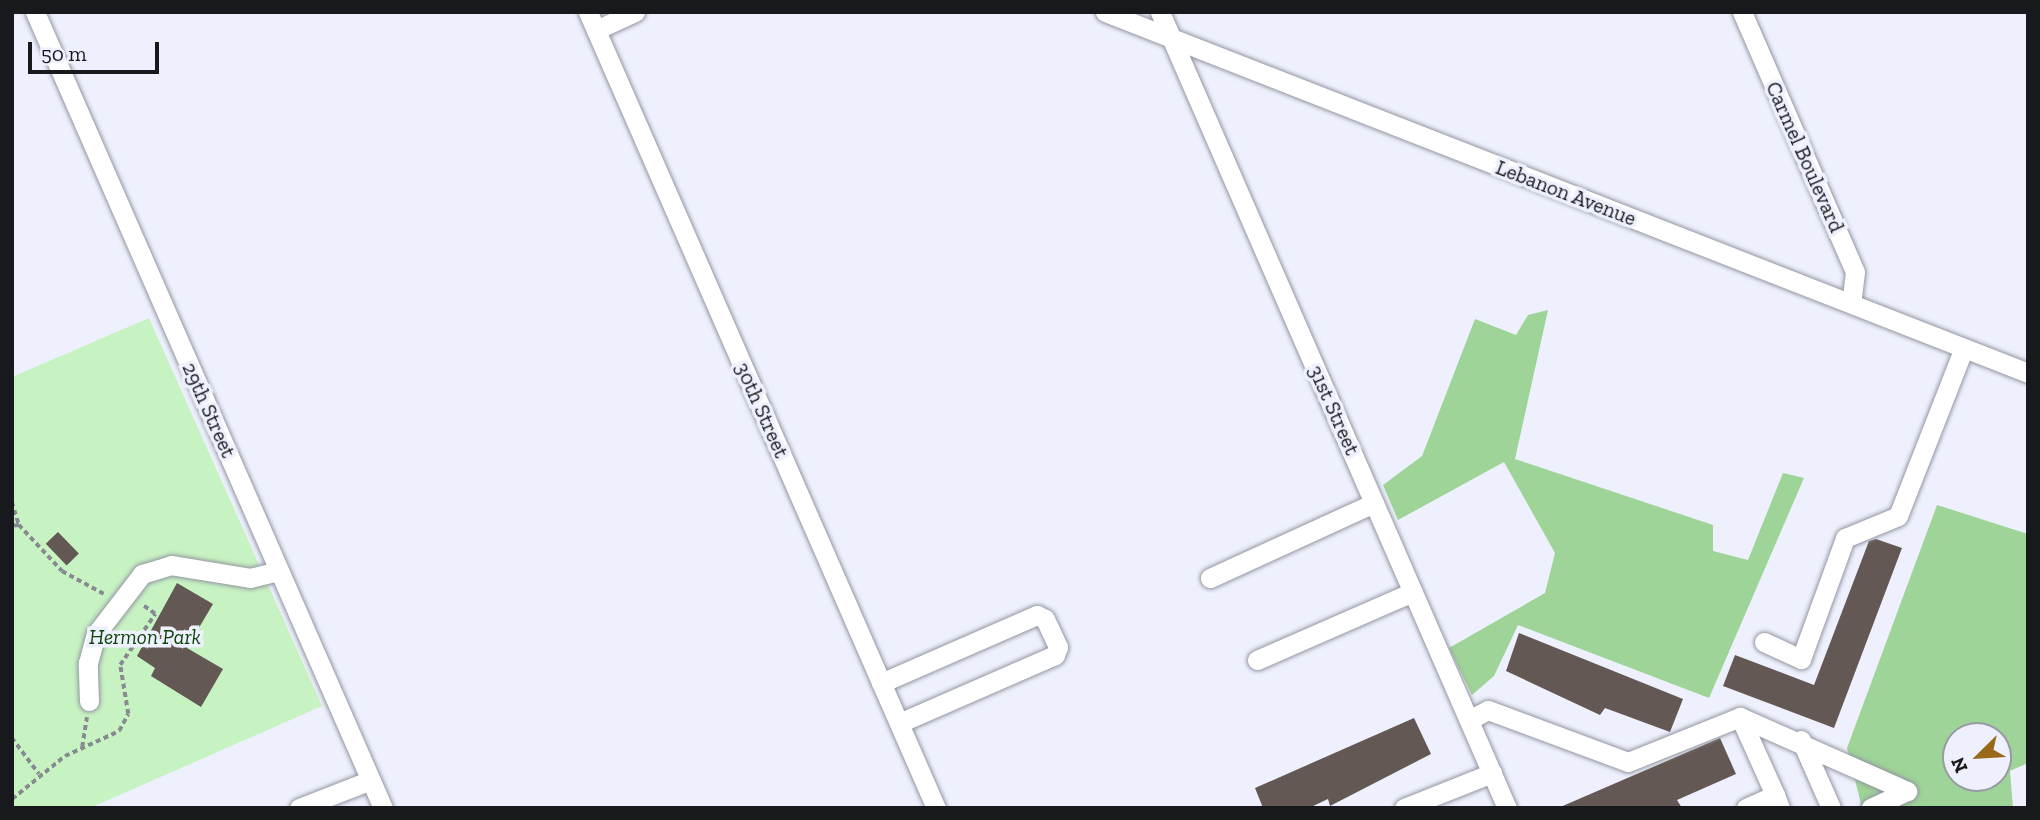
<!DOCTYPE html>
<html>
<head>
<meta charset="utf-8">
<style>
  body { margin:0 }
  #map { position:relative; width:2040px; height:820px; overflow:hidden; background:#eef1fd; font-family:"Zilla Slab",serif }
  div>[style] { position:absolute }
  .green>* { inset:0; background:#c7f2c2 }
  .forest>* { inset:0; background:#9ed497 }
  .building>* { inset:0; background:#635853; transform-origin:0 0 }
  .path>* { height:3.5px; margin-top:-1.75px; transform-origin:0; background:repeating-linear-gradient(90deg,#888a92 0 5px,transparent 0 8.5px) }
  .roads { filter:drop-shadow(0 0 2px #9396a1) drop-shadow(0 0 2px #9396a1) }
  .minor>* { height:19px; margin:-9.5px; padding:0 9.5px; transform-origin:9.5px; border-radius:9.5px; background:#fff }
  span { translate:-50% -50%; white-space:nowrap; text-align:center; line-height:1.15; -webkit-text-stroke:7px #eef1fd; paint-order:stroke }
  .street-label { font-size:21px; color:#18191d }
  .park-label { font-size:21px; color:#0c4408; font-style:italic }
  .frame { position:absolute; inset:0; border:14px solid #18191d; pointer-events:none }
  .north { position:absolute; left:1942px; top:722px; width:70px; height:70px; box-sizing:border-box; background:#eef1fd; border:2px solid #989ba3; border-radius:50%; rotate:246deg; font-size:19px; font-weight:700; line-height:28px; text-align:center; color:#18191d }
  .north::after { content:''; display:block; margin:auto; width:24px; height:32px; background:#99681a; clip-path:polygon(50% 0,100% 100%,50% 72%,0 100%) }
  .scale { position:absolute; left:28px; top:42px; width:131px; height:32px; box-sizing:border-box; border:4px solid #18191d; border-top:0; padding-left:9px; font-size:21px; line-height:24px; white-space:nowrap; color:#18191d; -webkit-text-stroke:5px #eef1fd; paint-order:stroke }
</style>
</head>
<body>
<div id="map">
  <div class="green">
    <i style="clip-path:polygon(149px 318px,322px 706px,90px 808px,12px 808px,12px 377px)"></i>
  </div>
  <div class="forest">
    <i style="clip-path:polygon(1548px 310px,1515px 459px,1713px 525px,1713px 551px,1748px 560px,1783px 473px,1804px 478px,1709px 698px,1518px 625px,1494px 676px,1472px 695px,1449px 648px,1545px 593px,1555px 553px,1504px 462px,1398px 520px,1383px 485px,1422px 456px,1475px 319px,1516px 335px,1528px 315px)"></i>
    <i style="clip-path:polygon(evenodd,1937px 505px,2028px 534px,2028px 763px,2010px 771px,2013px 808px,1862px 808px,1847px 748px,1937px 505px,1956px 736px,1998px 736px,1998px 778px,1956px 778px,1956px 736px)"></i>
  </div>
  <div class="building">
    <i style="left:58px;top:532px;width:30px;height:17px;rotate:46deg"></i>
    <i style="clip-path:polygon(1876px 539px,1902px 548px,1834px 728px,1723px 686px,1735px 655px,1814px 685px,1869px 541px)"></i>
    <i style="clip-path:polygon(177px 583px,213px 604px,187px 648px,223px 669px,201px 707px,151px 676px,155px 668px,137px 656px)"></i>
    <i style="clip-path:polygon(1519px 633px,1683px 699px,1670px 732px,1605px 708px,1600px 715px,1506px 671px)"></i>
    <i style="clip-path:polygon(1414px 718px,1431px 754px,1330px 806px,1328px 799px,1309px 808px,1263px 808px,1255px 788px)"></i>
    <i style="clip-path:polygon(1720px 738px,1736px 774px,1677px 800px,1682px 808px,1558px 808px)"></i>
  </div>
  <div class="path">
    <i style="left:12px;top:502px;width:24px;rotate:73deg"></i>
    <i style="left:19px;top:525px;width:7px;rotate:164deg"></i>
    <i style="left:19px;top:525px;width:63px;rotate:46.9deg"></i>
    <i style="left:62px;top:571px;width:50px;rotate:28.6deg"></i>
    <i style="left:12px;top:738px;width:45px;rotate:53.1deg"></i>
    <i style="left:82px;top:747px;width:30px;rotate:-81deg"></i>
    <i style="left:12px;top:799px;width:68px;rotate:-39.1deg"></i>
    <i style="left:65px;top:756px;width:60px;rotate:-24.8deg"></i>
    <i style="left:119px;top:731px;width:19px;rotate:-62deg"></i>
    <i style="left:128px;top:714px;width:50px;rotate:-99.3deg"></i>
    <i style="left:120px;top:665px;width:62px;rotate:-55.5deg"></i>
    <i style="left:155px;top:614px;width:16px;rotate:-145deg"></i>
  </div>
  <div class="roads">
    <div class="minor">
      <i style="left:35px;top:12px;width:869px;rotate:66.39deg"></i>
      <i style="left:588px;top:12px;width:869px;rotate:66.39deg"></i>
      <i style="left:1105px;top:12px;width:991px;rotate:21.36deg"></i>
      <i style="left:1160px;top:12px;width:868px;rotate:66.45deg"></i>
      <i style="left:1742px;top:12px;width:283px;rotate:66.5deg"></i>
      <i style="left:1855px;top:272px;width:31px;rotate:97deg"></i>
      <i style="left:596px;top:30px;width:43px;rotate:-24.8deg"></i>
      <i style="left:1210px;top:578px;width:180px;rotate:-24.6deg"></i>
      <i style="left:1764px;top:642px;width:41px;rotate:24.7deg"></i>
      <i style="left:1801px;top:659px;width:129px;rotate:-70deg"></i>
      <i style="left:1845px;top:538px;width:57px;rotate:-22.5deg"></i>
      <i style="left:1898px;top:516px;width:180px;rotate:-68.6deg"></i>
      <i style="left:1257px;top:660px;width:170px;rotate:-23.6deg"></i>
      <i style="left:881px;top:683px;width:170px;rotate:-23.6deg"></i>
      <i style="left:1037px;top:615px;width:9px;rotate:27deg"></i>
      <i style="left:1045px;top:619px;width:31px;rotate:65deg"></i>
      <i style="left:1058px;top:647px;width:9px;rotate:111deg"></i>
      <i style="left:1055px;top:655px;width:170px;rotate:156.4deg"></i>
      <i style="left:89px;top:701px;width:38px;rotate:-92deg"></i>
      <i style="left:88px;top:663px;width:30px;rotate:-75deg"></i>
      <i style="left:96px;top:634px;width:76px;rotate:-52.5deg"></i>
      <i style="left:142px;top:574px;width:30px;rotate:-17deg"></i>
      <i style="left:171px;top:565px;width:80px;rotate:9.3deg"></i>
      <i style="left:250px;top:578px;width:30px;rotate:-14deg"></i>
      <i style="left:1740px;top:717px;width:85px;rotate:65.8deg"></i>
      <i style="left:1469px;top:720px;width:21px;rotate:-28deg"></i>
      <i style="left:1488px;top:710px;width:149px;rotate:20.4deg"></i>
      <i style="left:1628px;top:762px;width:121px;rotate:-21.9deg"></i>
      <i style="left:1740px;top:717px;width:183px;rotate:23.9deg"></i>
      <i style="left:1907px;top:791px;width:40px;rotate:155deg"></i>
      <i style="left:1801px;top:740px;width:74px;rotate:66.2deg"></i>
      <i style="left:299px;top:808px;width:77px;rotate:-21.3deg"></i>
      <i style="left:1404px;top:808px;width:95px;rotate:-21.7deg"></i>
      <i style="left:1746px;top:808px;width:32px;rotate:-24deg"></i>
      <i style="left:1775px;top:795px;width:14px;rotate:69deg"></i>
    </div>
  </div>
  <div class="street-label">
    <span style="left:1805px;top:157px;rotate:66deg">Carmel Boulevard</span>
    <span style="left:1566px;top:193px;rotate:21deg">Lebanon Avenue</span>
    <span style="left:209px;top:410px;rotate:66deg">29th Street</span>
    <span style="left:762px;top:410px;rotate:66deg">30th Street</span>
    <span style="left:1334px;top:410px;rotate:66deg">31st Street</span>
  </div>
  <div class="park-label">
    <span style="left:145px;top:637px">Hermon Park</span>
  </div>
  <div class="frame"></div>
  <div class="north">N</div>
  <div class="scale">50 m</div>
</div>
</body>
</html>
